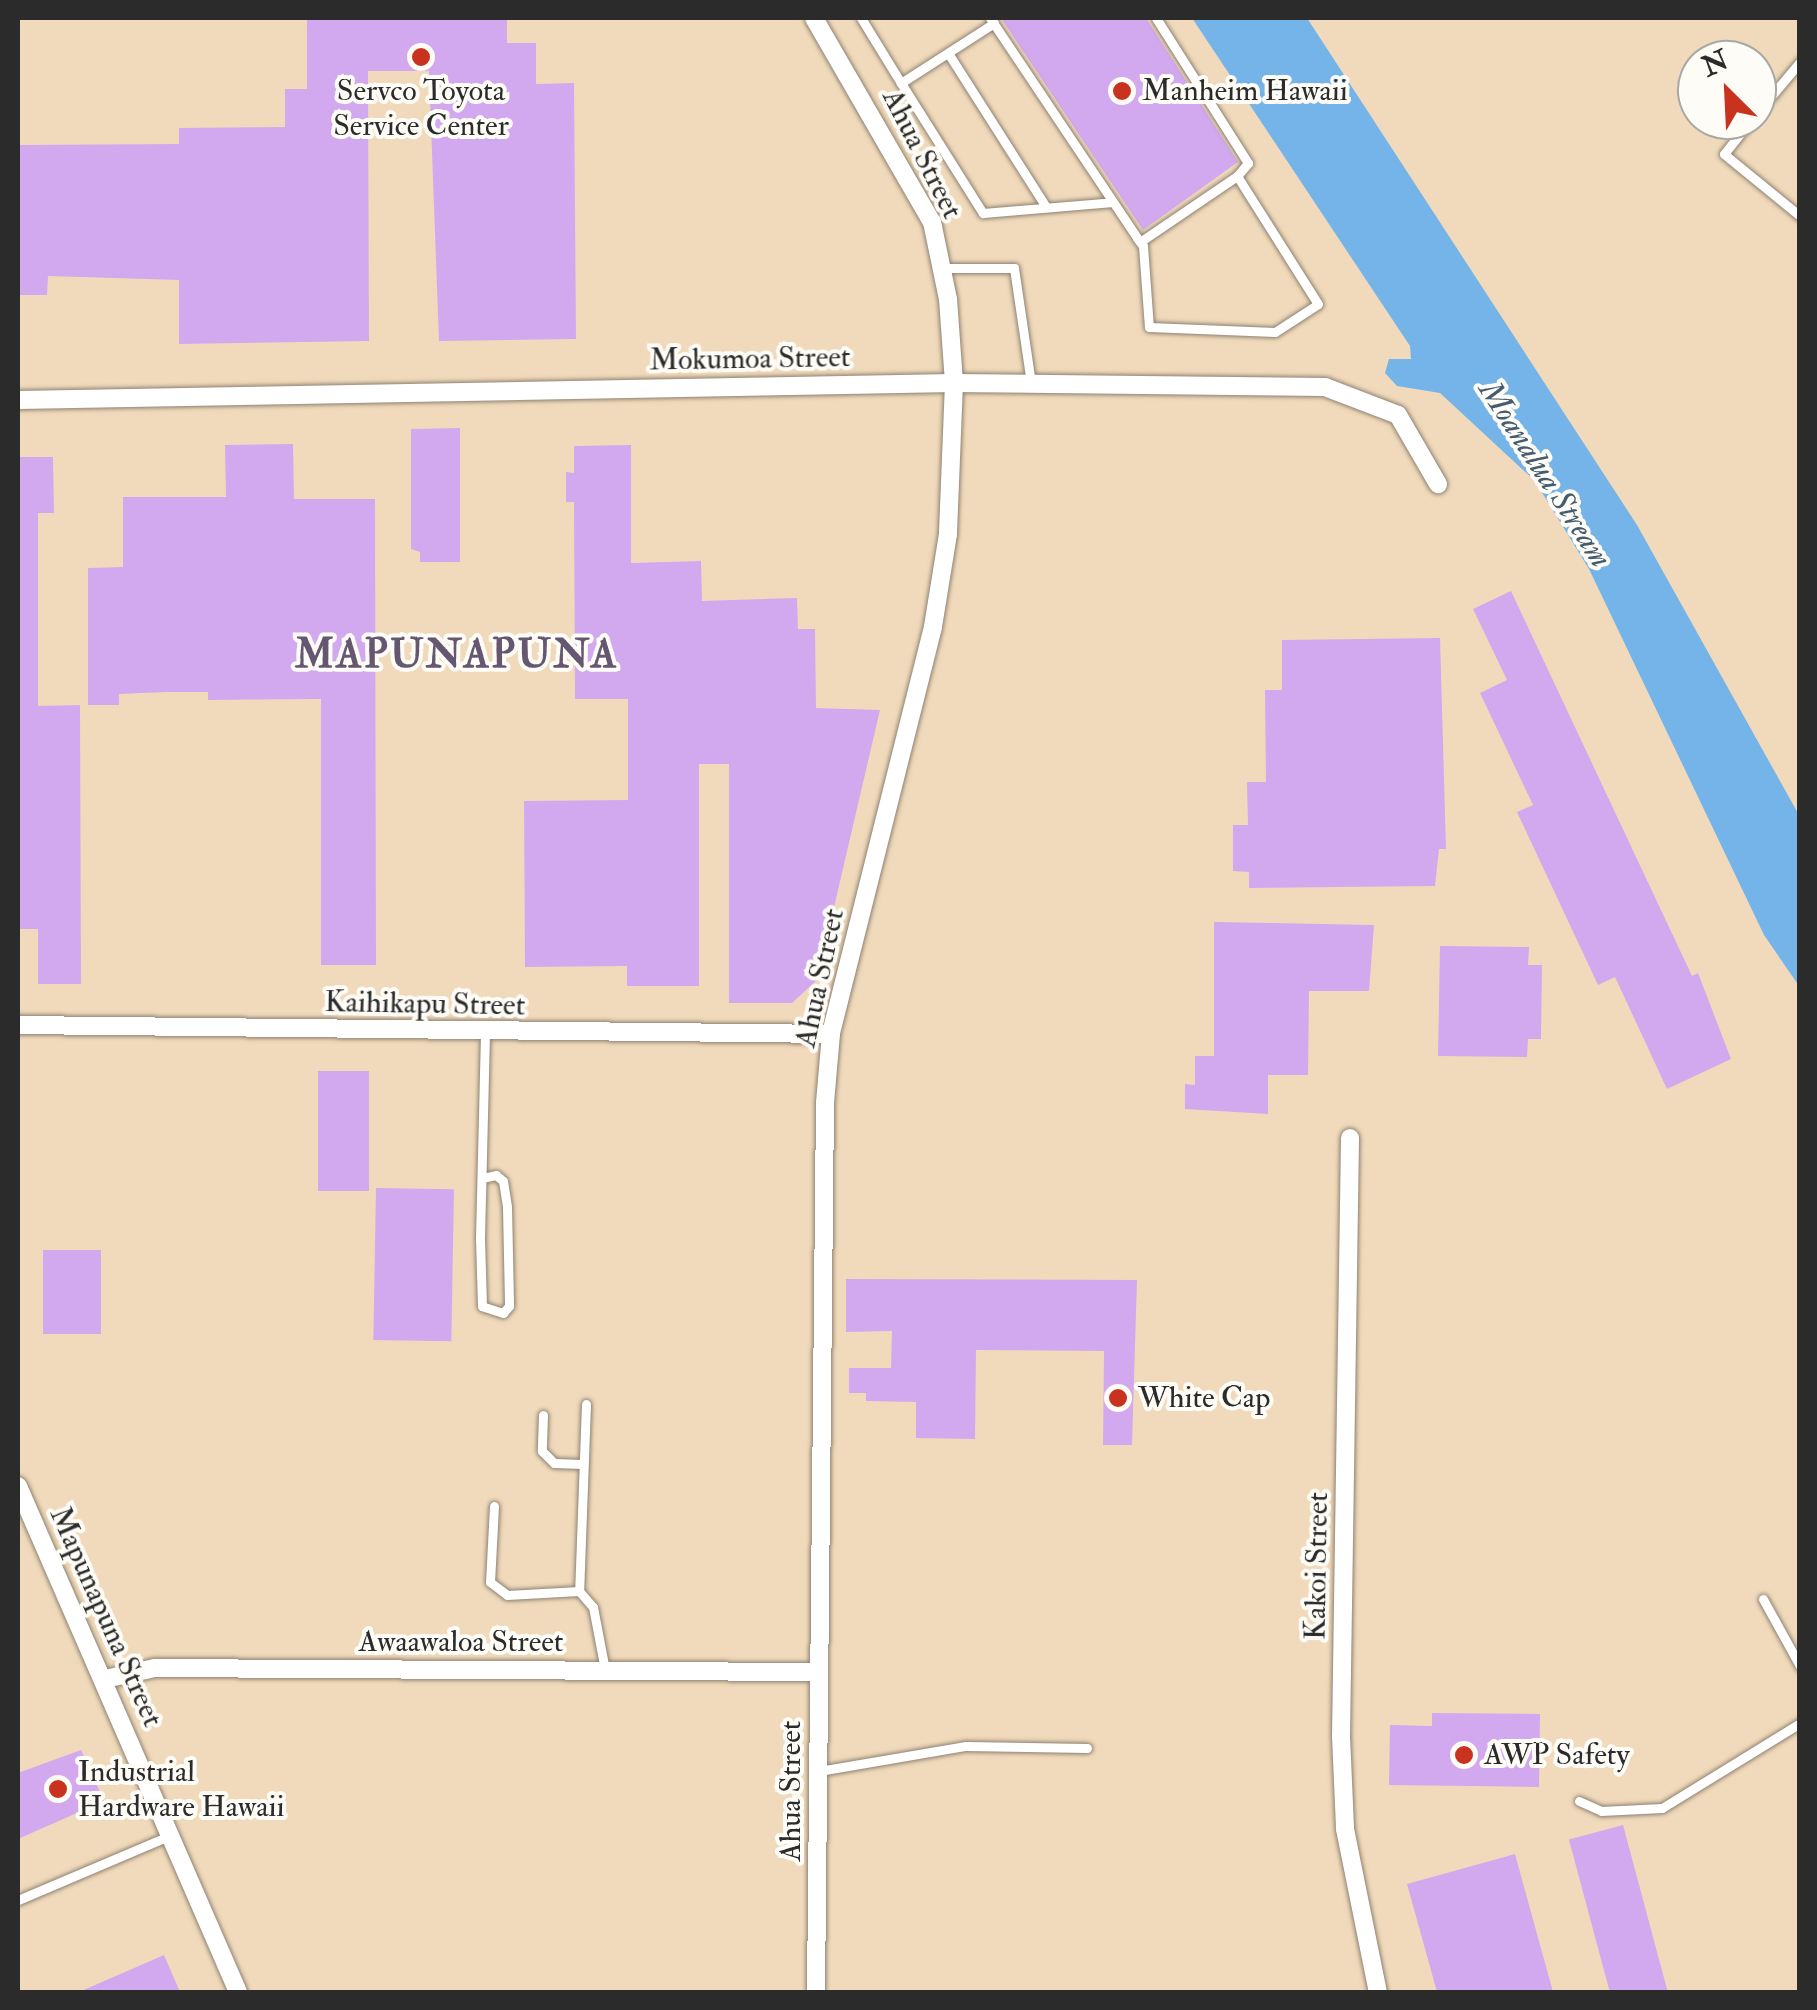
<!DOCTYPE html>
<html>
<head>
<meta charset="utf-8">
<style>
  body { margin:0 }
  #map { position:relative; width:1817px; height:2010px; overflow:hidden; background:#f1dabb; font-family:"IM FELL Double Pica",serif }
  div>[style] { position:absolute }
  .water>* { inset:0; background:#75b4e9 }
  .building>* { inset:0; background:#d2a9ef; transform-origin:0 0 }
  .roads { filter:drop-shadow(0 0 2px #8e8273) drop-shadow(0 0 2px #8e8273) }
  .service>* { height:9px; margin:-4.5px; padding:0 4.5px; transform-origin:4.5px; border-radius:4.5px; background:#fff }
  .minor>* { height:18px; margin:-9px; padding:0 9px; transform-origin:9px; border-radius:9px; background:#fff }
  .dots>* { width:28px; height:28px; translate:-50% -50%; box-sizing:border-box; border:5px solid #fdfcf7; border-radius:50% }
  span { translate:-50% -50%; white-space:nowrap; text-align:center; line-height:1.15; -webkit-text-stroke:8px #fdfcf7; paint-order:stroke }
  .poi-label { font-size:30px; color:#2b2b2b }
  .left { translate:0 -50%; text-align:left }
  .street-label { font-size:30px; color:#2b2b2b }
  .water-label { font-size:32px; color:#455b6e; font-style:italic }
  .district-label { font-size:40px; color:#655770; font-weight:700; letter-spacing:2.5px }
  .frame { position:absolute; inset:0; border:20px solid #2b2b2b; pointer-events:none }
  .north { position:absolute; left:1677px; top:40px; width:100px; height:100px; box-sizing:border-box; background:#fdfcf7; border:2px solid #a9a8a5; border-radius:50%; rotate:336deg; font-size:28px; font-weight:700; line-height:40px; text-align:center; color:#2b2b2b }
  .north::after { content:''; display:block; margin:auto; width:35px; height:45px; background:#c8321e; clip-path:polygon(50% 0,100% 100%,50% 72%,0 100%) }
</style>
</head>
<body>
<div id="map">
  <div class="water">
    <i style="clip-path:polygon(1192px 18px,1307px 18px,1637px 525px,1799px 815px,1799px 986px,1764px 935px,1589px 569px,1535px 481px,1440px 393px,1397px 386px,1385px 373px,1389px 359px,1411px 359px,1410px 346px)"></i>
  </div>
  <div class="building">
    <i style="clip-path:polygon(307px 18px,507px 18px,507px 43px,536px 43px,536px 84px,574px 83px,576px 339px,439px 341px,429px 71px,368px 71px,369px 341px,179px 344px,179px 280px,48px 276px,47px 295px,18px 295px,18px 145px,179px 144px,179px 128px,285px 127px,285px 89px,307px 89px)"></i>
    <i style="clip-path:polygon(1001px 18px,1146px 18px,1238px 162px,1143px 230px)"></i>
    <i style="clip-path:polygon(460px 428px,460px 562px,420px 562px,420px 552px,411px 549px,411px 429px)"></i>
    <i style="clip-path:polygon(293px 444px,294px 499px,375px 499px,376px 965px,321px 965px,321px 699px,208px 700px,208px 692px,166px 692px,119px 694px,119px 705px,88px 705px,88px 568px,123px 567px,123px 497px,226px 497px,225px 445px)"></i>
    <i style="clip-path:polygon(631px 445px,631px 563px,701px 561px,702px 601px,797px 598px,798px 629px,815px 629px,816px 708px,880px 710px,817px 980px,792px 1003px,729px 1003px,729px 764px,699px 764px,699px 986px,627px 986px,627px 966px,525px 967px,524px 801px,628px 800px,628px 699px,575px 699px,574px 502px,566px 502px,566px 472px,574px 473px,574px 446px)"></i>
    <i style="clip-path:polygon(18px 457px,53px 457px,54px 513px,38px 513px,38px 706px,80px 705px,81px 984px,38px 984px,38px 929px,18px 929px)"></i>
    <i style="clip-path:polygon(1511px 591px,1692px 976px,1698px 973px,1731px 1059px,1667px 1089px,1615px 977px,1598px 985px,1517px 812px,1533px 805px,1480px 693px,1507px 680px,1473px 609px)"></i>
    <i style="clip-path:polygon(1440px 638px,1446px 849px,1439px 849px,1435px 886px,1249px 888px,1249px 872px,1233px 871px,1233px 825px,1248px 825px,1247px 782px,1266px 782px,1265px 690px,1282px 690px,1282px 640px)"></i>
    <i style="clip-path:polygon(1214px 922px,1374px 925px,1369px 991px,1309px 991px,1308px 1075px,1268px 1075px,1268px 1114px,1185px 1109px,1185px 1084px,1195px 1085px,1195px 1056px,1214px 1056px)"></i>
    <i style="clip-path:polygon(1440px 946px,1529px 947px,1528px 965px,1542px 965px,1541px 1039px,1528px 1039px,1527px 1057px,1438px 1056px)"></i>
    <i style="left:318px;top:1071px;width:51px;height:120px"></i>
    <i style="left:376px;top:1188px;width:78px;height:152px;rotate:1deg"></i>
    <i style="left:101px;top:1250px;width:84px;height:58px;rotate:90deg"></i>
    <i style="clip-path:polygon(846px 1279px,1137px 1280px,1132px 1445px,1103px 1445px,1104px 1351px,976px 1350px,975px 1439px,916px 1438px,916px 1402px,866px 1401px,866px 1393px,849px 1393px,849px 1368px,891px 1368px,892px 1331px,846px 1332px)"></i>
    <i style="clip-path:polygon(1432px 1713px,1540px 1714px,1539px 1787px,1389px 1785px,1390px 1725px,1432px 1726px)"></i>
    <i style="clip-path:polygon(81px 1750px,104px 1801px,18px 1839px,18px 1773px)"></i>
    <i style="left:1623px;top:1825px;width:173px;height:56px;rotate:75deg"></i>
    <i style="clip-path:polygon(1515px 1854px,1553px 1992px,1437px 1992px,1407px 1884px)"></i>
    <i style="clip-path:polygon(164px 1955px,180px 1992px,79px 1992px)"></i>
  </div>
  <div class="roads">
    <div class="service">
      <i style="left:861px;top:18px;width:76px;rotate:58.4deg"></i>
      <i style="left:990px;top:18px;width:265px;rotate:56.2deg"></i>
      <i style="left:1137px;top:238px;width:10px;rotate:53deg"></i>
      <i style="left:1143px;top:246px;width:81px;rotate:85.8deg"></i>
      <i style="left:1149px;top:327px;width:126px;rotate:2.3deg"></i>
      <i style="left:1275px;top:332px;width:51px;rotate:-33.1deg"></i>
      <i style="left:1318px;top:304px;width:151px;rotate:-122.3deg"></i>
      <i style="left:1237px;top:176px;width:117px;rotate:145.8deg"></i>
      <i style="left:1156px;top:18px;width:172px;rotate:57.6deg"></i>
      <i style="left:1248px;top:163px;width:17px;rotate:130deg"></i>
      <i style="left:994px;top:23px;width:111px;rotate:147.2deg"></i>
      <i style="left:901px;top:83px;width:154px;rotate:57.8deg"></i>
      <i style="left:983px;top:213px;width:130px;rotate:-4.8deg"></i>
      <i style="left:948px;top:53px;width:183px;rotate:57.5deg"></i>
      <i style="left:1757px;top:113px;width:67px;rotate:-49.9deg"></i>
      <i style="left:1751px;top:120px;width:43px;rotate:128.5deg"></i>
      <i style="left:1724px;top:154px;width:98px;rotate:39.2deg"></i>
      <i style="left:942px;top:268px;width:72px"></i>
      <i style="left:1014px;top:268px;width:116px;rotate:81.6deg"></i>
      <i style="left:482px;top:1178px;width:14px;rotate:-12deg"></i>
      <i style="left:496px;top:1175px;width:9px;rotate:41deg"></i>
      <i style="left:503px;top:1181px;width:26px;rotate:81deg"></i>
      <i style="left:507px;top:1207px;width:99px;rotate:88.8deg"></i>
      <i style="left:509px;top:1306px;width:9px;rotate:131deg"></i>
      <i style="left:503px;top:1313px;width:22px;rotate:-162deg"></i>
      <i style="left:482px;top:1306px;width:68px;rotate:-91.7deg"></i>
      <i style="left:480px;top:1238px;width:205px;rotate:-88.6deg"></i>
      <i style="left:586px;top:1404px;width:187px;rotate:92.1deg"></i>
      <i style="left:579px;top:1591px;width:21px;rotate:49deg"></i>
      <i style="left:593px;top:1607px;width:64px;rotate:79.2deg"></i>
      <i style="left:543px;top:1415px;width:36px;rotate:92deg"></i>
      <i style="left:542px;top:1451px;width:17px;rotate:45deg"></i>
      <i style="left:554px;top:1463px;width:29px;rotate:2deg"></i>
      <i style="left:494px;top:1506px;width:76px;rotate:93deg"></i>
      <i style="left:490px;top:1582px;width:21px;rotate:37deg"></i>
      <i style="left:507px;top:1595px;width:72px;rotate:-3.2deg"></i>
      <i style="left:1763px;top:1599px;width:77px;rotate:61.1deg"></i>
      <i style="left:819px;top:1771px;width:149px;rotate:-9.7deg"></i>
      <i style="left:966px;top:1746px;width:121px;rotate:0.9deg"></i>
      <i style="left:1579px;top:1801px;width:24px;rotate:24deg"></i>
      <i style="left:1601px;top:1811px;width:61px;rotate:-2.8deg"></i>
      <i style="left:1662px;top:1808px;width:162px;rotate:-31.6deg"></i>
      <i style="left:18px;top:1900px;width:166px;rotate:-23deg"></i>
    </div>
    <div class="minor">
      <i style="left:814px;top:18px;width:236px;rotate:60deg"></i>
      <i style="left:932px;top:222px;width:79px;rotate:78.3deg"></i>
      <i style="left:948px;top:299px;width:84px;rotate:85.9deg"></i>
      <i style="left:954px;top:383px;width:151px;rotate:92.3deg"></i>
      <i style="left:948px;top:534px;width:94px;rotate:99.2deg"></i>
      <i style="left:933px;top:627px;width:420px;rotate:104.1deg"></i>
      <i style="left:831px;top:1034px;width:69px;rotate:95deg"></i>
      <i style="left:825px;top:1103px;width:889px;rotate:90.58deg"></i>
      <i style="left:18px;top:400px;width:936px;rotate:-1.04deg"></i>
      <i style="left:954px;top:383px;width:371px;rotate:0.6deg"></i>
      <i style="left:1325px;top:387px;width:78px;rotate:21deg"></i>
      <i style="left:1398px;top:415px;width:80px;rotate:59.9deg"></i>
      <i style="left:18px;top:1025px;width:813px;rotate:0.63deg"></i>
      <i style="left:1350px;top:1138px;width:598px;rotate:90.86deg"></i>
      <i style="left:1341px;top:1736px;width:93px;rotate:87.5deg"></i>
      <i style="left:1345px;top:1829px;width:166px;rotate:78.6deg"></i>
      <i style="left:18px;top:1486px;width:552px;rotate:66.5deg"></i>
      <i style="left:105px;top:1679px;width:51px;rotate:-12.4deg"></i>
      <i style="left:155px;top:1668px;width:664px;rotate:0.35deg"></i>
    </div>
  </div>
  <div class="dots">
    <i style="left:421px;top:57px;background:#c8321e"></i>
    <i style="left:1122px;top:91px;background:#c8321e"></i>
    <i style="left:1118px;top:1398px;background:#c8321e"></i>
    <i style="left:1464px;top:1755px;background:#c8321e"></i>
    <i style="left:58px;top:1789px;background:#c8321e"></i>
  </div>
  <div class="poi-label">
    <span style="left:421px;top:108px">Servco Toyota<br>Service Center</span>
    <span class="left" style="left:1142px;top:91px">Manheim Hawaii</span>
    <span class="left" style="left:1138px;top:1398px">White Cap</span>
    <span class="left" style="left:1484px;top:1755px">AWP Safety</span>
    <span class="left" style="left:78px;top:1789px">Industrial<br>Hardware Hawaii</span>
  </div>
  <div class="street-label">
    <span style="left:922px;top:154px;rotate:63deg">Ahua Street</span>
    <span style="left:750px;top:359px;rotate:-1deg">Mokumoa Street</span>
    <span style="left:820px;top:978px;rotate:-78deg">Ahua Street</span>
    <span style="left:425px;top:1004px;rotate:1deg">Kaihikapu Street</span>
    <span style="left:1317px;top:1566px;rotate:-89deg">Kakoi Street</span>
    <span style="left:106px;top:1617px;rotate:66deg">Mapunapuna Street</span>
    <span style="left:461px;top:1642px">Awaawaloa Street</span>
    <span style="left:791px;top:1791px;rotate:-90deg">Ahua Street</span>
  </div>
  <div class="water-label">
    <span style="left:1545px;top:474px;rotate:57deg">Moanalua Stream</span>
  </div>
  <div class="district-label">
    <span style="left:457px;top:655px">MAPUNAPUNA</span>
  </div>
  <div class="frame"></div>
  <div class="north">N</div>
</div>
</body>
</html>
